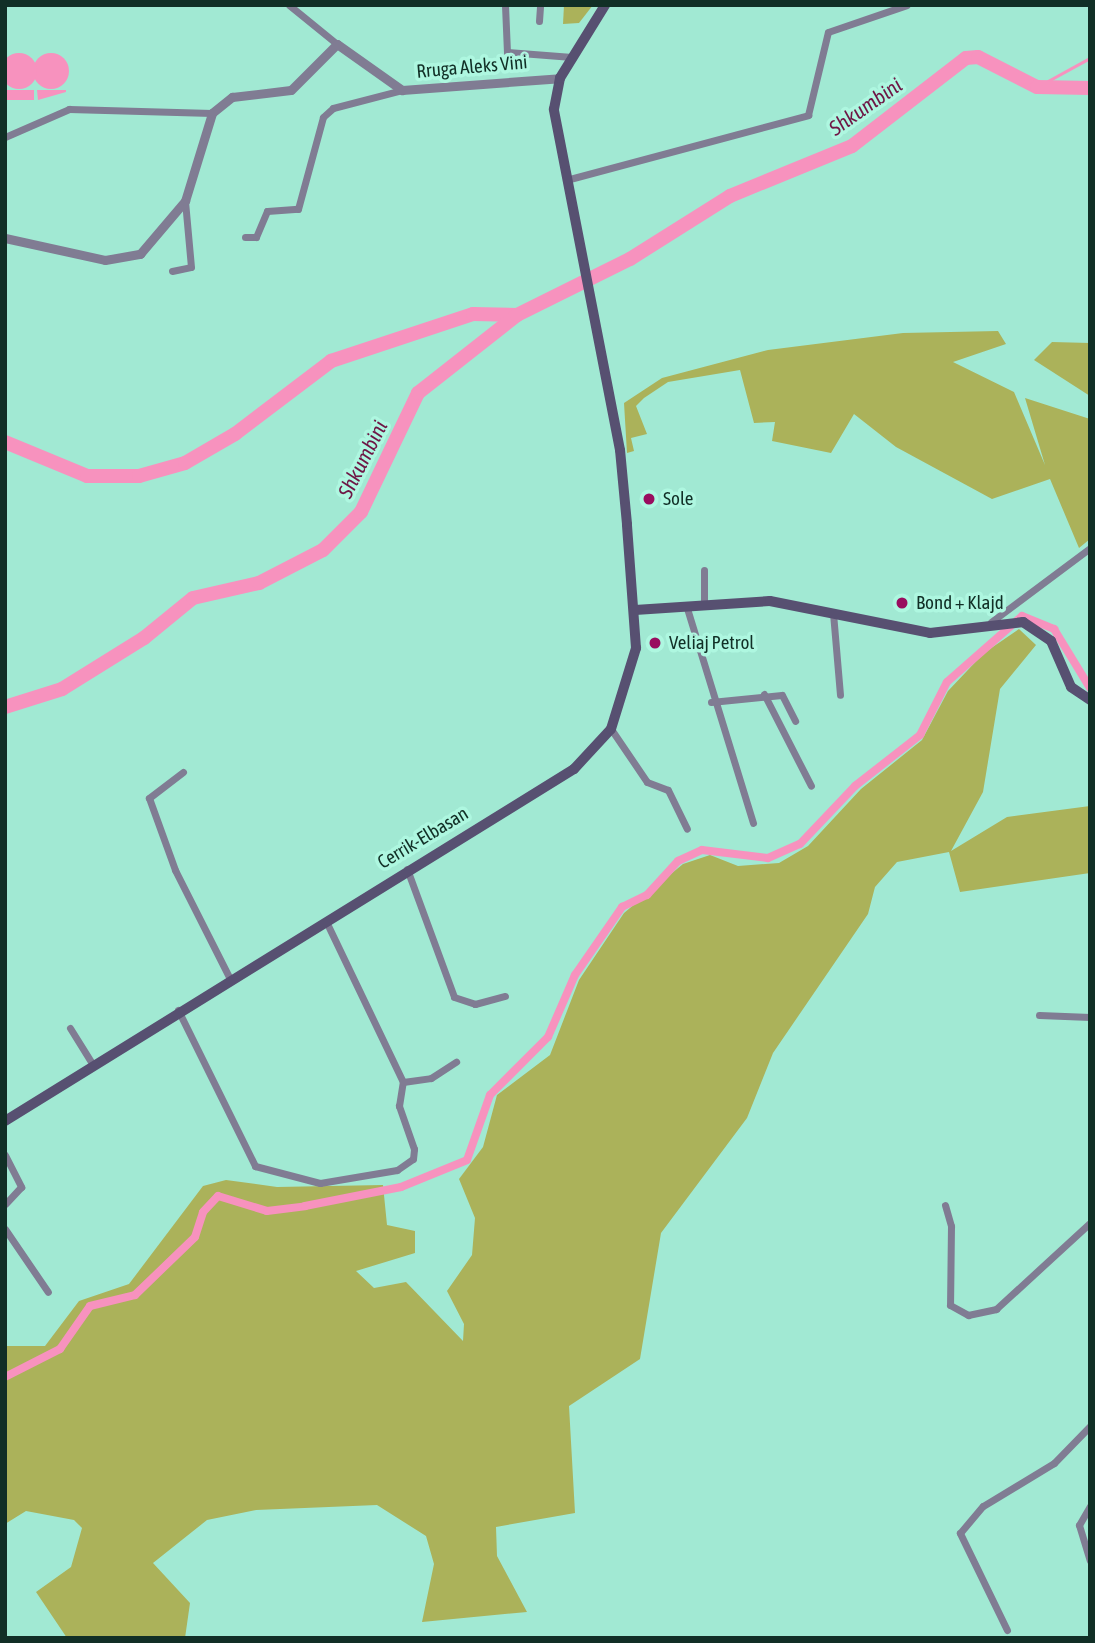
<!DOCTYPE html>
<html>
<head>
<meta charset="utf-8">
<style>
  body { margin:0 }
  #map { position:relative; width:1095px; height:1643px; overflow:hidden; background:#a1e9d3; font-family:"Asap Condensed",sans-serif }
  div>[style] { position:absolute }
  .green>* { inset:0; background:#abb25a }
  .water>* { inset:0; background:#f792be; transform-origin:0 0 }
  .round { border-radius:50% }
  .stream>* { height:2.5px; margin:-1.25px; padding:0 1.25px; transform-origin:1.25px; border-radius:1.25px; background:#f792be }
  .canal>* { height:8px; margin:-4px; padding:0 4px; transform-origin:4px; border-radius:4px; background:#f792be }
  .river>* { height:14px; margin:-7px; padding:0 7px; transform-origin:7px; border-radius:7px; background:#f792be }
  .minor>* { height:7px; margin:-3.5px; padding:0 3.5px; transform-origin:3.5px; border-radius:3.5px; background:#807c93 }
  .tertiary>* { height:9px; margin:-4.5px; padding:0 4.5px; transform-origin:4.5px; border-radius:4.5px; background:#807c93 }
  .secondary>* { height:10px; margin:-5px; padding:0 5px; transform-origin:5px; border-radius:5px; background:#575071 }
  .dots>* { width:19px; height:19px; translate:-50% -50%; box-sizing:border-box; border:4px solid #aef7e0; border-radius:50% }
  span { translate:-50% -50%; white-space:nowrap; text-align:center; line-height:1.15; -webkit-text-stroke:7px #aef7e0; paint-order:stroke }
  .street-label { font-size:19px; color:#112f26 }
  .poi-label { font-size:19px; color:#112f26 }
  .left { translate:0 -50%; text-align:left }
  .water-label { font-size:21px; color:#6e1645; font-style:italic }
  .frame { position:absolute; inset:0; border:7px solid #112f26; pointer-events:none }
</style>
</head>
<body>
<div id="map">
  <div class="green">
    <i style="clip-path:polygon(564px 5px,593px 5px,579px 23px,563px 24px)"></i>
    <i style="clip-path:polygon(998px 331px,1006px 344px,953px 362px,1014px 392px,1045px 465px,1025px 398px,1090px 419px,1090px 539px,1079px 548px,1050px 479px,992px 499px,896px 447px,854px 414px,831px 453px,772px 441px,775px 422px,754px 423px,740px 370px,668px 382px,644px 398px,636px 406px,647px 434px,631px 438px,634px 451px,627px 453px,624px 403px,662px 378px,768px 350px,903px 333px)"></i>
    <i style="clip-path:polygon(1052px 342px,1090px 343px,1090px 396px,1034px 360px)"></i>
    <i style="clip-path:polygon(1019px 629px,1036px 645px,1000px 689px,983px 792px,951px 851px,1007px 817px,1090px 806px,1090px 873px,960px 892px,949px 852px,897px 862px,875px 887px,868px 914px,773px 1053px,747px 1118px,661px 1233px,640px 1359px,569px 1406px,575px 1513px,496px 1527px,497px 1556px,527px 1612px,422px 1622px,434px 1564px,426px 1536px,377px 1505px,256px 1510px,207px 1520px,153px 1563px,190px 1603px,185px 1638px,67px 1638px,36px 1592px,71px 1567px,82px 1528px,74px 1520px,26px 1511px,5px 1524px,5px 1346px,45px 1346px,79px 1301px,129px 1284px,203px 1186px,226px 1180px,277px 1187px,383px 1185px,387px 1225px,415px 1231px,415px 1253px,356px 1271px,374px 1288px,406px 1282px,463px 1341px,464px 1324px,447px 1291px,472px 1255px,475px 1218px,459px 1179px,483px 1147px,497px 1095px,550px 1055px,579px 980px,624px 913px,683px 864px,710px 855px,738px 866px,779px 863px,808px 846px,861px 789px,922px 740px,948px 691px,984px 653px)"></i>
  </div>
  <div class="water">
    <i class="round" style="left:33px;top:53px;width:36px;height:36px"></i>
    <i class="round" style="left:1px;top:53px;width:36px;height:36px"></i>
    <i style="left:34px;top:90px;width:10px;height:29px;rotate:90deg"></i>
    <i style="clip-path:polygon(37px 90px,66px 90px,66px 92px,38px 100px)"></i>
  </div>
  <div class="stream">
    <i style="left:1037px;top:87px;width:60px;rotate:-28.7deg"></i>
  </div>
  <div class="canal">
    <i style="left:5px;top:1377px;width:62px;rotate:-27deg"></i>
    <i style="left:60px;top:1349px;width:52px;rotate:-55.1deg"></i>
    <i style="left:90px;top:1306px;width:46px;rotate:-13.7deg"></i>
    <i style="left:135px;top:1295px;width:83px;rotate:-44deg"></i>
    <i style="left:195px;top:1237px;width:26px;rotate:-72deg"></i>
    <i style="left:203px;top:1212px;width:22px;rotate:-47deg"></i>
    <i style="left:218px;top:1196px;width:51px;rotate:17deg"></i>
    <i style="left:267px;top:1211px;width:38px;rotate:-7deg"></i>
    <i style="left:305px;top:1206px;width:98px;rotate:-11.2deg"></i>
    <i style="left:401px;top:1187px;width:71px;rotate:-22.2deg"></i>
    <i style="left:467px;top:1160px;width:69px;rotate:-70.5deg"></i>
    <i style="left:490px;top:1095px;width:82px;rotate:-45deg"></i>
    <i style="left:548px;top:1037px;width:68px;rotate:-66.5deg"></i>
    <i style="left:575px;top:975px;width:83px;rotate:-55.3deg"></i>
    <i style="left:622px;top:907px;width:28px;rotate:-26deg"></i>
    <i style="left:647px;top:895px;width:46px;rotate:-47.6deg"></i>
    <i style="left:678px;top:861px;width:26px;rotate:-25deg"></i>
    <i style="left:702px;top:850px;width:66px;rotate:6.9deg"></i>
    <i style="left:768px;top:858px;width:35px;rotate:-24deg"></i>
    <i style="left:800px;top:844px;width:80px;rotate:-46.5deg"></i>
    <i style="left:855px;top:786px;width:83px;rotate:-38.1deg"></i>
    <i style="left:920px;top:735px;width:59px;rotate:-63deg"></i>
    <i style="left:947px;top:682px;width:100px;rotate:-41.3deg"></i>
    <i style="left:1022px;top:616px;width:35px;rotate:22deg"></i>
    <i style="left:1054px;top:629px;width:69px;rotate:58.6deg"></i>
  </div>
  <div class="river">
    <i style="left:5px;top:442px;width:89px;rotate:22.5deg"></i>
    <i style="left:87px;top:476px;width:52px"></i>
    <i style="left:139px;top:476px;width:48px;rotate:-15.8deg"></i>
    <i style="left:185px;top:463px;width:58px;rotate:-30.1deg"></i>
    <i style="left:235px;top:434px;width:121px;rotate:-37.2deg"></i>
    <i style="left:331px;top:361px;width:150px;rotate:-18.3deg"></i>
    <i style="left:473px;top:314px;width:44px;rotate:1.3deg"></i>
    <i style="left:5px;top:707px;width:60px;rotate:-17.5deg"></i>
    <i style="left:62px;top:689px;width:97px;rotate:-31.9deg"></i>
    <i style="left:144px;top:638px;width:63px;rotate:-39.2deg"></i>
    <i style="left:193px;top:598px;width:68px;rotate:-12.8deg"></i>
    <i style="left:259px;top:583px;width:72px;rotate:-27.3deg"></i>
    <i style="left:323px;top:550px;width:54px;rotate:-45deg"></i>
    <i style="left:361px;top:512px;width:132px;rotate:-64.4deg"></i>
    <i style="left:418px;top:393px;width:126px;rotate:-38.2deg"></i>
    <i style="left:517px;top:315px;width:126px;rotate:-26.4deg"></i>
    <i style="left:630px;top:259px;width:118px;rotate:-32.2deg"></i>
    <i style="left:730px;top:196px;width:132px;rotate:-22.3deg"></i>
    <i style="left:852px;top:146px;width:144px;rotate:-37.7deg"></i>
    <i style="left:966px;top:58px;width:12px;rotate:-5deg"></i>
    <i style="left:978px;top:57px;width:66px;rotate:27deg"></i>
    <i style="left:1037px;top:87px;width:53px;rotate:1.1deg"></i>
  </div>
  <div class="minor">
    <i style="left:289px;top:5px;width:62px;rotate:39.1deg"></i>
    <i style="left:505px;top:5px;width:47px;rotate:87.6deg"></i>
    <i style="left:507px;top:52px;width:65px;rotate:4.4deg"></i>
    <i style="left:539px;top:21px;width:16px;rotate:-86deg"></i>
    <i style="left:5px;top:137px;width:70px;rotate:-23.6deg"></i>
    <i style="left:69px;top:109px;width:143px;rotate:1.6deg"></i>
    <i style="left:566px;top:180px;width:251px;rotate:-15deg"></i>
    <i style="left:808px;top:115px;width:85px;rotate:-76.5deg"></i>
    <i style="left:828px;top:32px;width:83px;rotate:-18.9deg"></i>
    <i style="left:245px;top:237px;width:11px"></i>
    <i style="left:256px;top:237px;width:28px;rotate:-67deg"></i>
    <i style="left:267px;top:211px;width:31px;rotate:-4deg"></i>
    <i style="left:298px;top:209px;width:95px;rotate:-74.8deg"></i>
    <i style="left:323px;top:117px;width:13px;rotate:-42deg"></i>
    <i style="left:333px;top:108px;width:71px;rotate:-14.6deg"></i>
    <i style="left:172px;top:271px;width:19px;rotate:-12deg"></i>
    <i style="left:191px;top:267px;width:66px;rotate:-95.2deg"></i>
    <i style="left:704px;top:570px;width:34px;rotate:90deg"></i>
    <i style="left:686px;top:605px;width:228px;rotate:72.9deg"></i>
    <i style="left:833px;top:613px;width:82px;rotate:85.1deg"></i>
    <i style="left:991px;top:622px;width:124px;rotate:-36.8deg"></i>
    <i style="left:764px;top:694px;width:103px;rotate:62.9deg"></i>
    <i style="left:711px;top:702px;width:71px;rotate:-5.6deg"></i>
    <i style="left:782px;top:695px;width:29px;rotate:63deg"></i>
    <i style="left:611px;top:729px;width:64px;rotate:55.8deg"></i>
    <i style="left:647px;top:782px;width:22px;rotate:21deg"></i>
    <i style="left:668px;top:790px;width:43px;rotate:64deg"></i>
    <i style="left:183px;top:772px;width:43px;rotate:142.6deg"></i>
    <i style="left:149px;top:798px;width:77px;rotate:70.1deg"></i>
    <i style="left:175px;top:870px;width:122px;rotate:63.2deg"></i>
    <i style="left:407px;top:869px;width:136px;rotate:69.8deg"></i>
    <i style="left:454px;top:997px;width:22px;rotate:18deg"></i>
    <i style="left:475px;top:1004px;width:31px;rotate:-15deg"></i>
    <i style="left:178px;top:1010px;width:174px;rotate:63.7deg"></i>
    <i style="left:255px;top:1166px;width:67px;rotate:14.7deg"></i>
    <i style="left:320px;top:1183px;width:78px;rotate:-9.6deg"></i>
    <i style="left:397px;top:1170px;width:19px;rotate:-35deg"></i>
    <i style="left:413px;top:1159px;width:10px;rotate:-84deg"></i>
    <i style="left:414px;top:1149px;width:46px;rotate:-109.2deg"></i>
    <i style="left:399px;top:1106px;width:24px;rotate:-81deg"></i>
    <i style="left:403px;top:1082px;width:178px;rotate:-115.6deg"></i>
    <i style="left:1039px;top:1015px;width:51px;rotate:2.2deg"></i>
    <i style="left:70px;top:1028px;width:44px;rotate:58.1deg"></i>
    <i style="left:403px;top:1082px;width:28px;rotate:-8deg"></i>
    <i style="left:431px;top:1078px;width:30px;rotate:-33deg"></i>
    <i style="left:5px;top:1155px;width:36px;rotate:63deg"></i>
    <i style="left:21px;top:1187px;width:23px;rotate:133deg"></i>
    <i style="left:945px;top:1205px;width:22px;rotate:74deg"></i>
    <i style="left:951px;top:1226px;width:79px;rotate:90.7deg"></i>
    <i style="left:950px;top:1305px;width:21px;rotate:29deg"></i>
    <i style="left:968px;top:1315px;width:29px;rotate:-12deg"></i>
    <i style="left:996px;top:1309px;width:127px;rotate:-42.5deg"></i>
    <i style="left:5px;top:1229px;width:76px;rotate:55.7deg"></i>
    <i style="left:1090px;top:1506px;width:22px;rotate:120deg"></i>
    <i style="left:1079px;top:1525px;width:37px;rotate:73deg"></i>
    <i style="left:1007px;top:1630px;width:108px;rotate:-115.9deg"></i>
    <i style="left:960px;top:1533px;width:35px;rotate:-50deg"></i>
    <i style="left:983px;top:1506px;width:83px;rotate:-31.2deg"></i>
    <i style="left:1054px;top:1463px;width:52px;rotate:-45.8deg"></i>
  </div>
  <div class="tertiary">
    <i style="left:5px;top:238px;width:102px;rotate:12.4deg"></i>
    <i style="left:105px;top:260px;width:36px;rotate:-10deg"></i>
    <i style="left:140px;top:254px;width:70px;rotate:-49.7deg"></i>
    <i style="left:185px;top:201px;width:92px;rotate:-72.9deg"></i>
    <i style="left:212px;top:113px;width:26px;rotate:-39deg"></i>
    <i style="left:232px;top:97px;width:59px;rotate:-6.8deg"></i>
    <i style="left:291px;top:90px;width:65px;rotate:-45deg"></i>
    <i style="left:337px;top:44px;width:80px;rotate:35.3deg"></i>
    <i style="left:402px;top:90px;width:158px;rotate:-4.3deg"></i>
  </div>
  <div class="secondary">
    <i style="left:635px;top:610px;width:135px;rotate:-3.8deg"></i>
    <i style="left:770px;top:601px;width:163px;rotate:11.3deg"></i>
    <i style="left:930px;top:633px;width:94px;rotate:-6.7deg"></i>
    <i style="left:1023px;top:622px;width:34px;rotate:34deg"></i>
    <i style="left:1051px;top:641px;width:50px;rotate:66.5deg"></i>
    <i style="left:1071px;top:687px;width:23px;rotate:34deg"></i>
    <i style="left:5px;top:1121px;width:669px;rotate:-31.74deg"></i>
    <i style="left:574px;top:769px;width:54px;rotate:-47.2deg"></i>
    <i style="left:611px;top:729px;width:85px;rotate:-72.8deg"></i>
    <i style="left:636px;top:648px;width:124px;rotate:-94.2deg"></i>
    <i style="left:627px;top:524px;width:74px;rotate:-95.4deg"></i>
    <i style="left:620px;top:450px;width:347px;rotate:-101deg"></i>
    <i style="left:554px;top:109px;width:32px;rotate:-79deg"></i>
    <i style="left:560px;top:78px;width:86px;rotate:-58.3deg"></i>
  </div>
  <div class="dots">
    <i style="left:649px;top:499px;background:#990d5f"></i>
    <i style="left:902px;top:603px;background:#990d5f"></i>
    <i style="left:655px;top:643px;background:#990d5f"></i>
  </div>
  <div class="street-label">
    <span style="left:472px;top:67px;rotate:-5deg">Rruga Aleks Vini</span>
    <span style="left:423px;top:838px;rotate:-31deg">Cerrik-Elbasan</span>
  </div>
  <div class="poi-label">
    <span class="left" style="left:663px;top:499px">Sole</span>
    <span class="left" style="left:916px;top:603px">Bond + Klajd</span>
    <span class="left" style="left:669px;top:643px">Veliaj Petrol</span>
  </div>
  <div class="water-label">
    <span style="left:865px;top:106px;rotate:-35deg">Shkumbini</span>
    <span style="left:362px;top:459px;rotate:-63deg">Shkumbini</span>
  </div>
  <div class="frame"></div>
</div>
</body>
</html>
